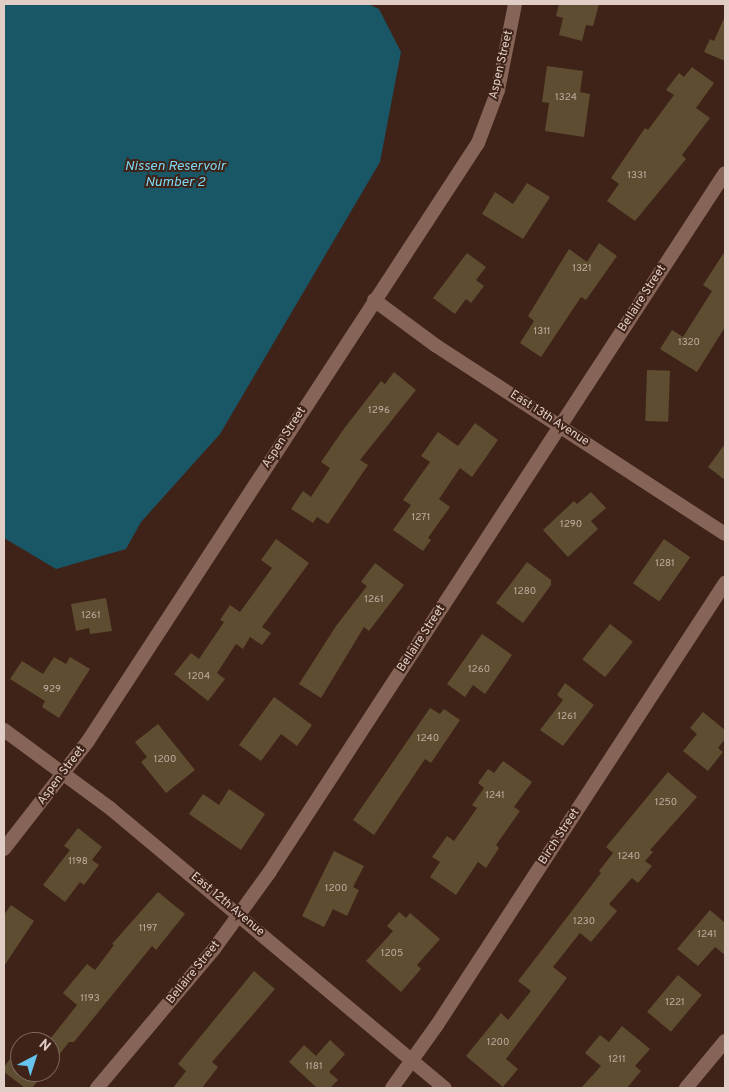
<!DOCTYPE html>
<html>
<head>
<meta charset="utf-8">
<style>
  body { margin:0 }
  #map { position:relative; width:729px; height:1092px; overflow:hidden; background:#3f2318; font-family:Overpass,sans-serif }
  div>[style] { position:absolute }
  .water>* { inset:0; background:#195666 }
  .building>* { inset:0; background:#5e4d31; transform-origin:0 0 }
  .minor>* { height:14px; margin:-7px; padding:0 7px; transform-origin:7px; border-radius:7px; background:#866558 }
  span { translate:-50% -50%; white-space:nowrap; text-align:center; line-height:1.15; -webkit-text-stroke:4px #3f2318; paint-order:stroke }
  .number-label { font-size:10px; color:#c0ada0 }
  .number-label span { -webkit-text-stroke-width:0 }
  .street-label { font-size:12px; color:#e0cdc5 }
  .water-label { font-size:14px; color:#7bd7f2; font-style:italic }
  .frame { position:absolute; inset:0; border:5px solid #e0cdc5; pointer-events:none }
  .north { position:absolute; left:10px; top:1032px; width:50px; height:50px; box-sizing:border-box; background:#3f2318; border:1px solid #7f675d; border-radius:50%; rotate:40deg; font-size:14px; font-weight:700; line-height:20px; text-align:center; color:#e0cdc5 }
  .north::after { content:''; display:block; margin:auto; width:18px; height:22px; background:#66c4ef; clip-path:polygon(50% 0,100% 100%,50% 72%,0 100%) }
</style>
</head>
<body>
<div id="map">
  <div class="water">
    <i style="clip-path:polygon(4px 4px,368px 4px,379px 9px,401px 52px,380px 162px,220px 434px,141px 522px,126px 549px,56px 569px,4px 538px)"></i>
  </div>
  <div class="building">
    <i style="clip-path:polygon(559px 4px,599px 4px,593px 26px,586px 25px,582px 41px,559px 35px,563px 18px,556px 16px)"></i>
    <i style="clip-path:polygon(725px 16px,725px 61px,704px 52px,710px 39px,714px 41px)"></i>
    <i style="clip-path:polygon(547px 66px,583px 71px,580px 92px,590px 94px,584px 137px,545px 131px,549px 103px,542px 102px)"></i>
    <i style="clip-path:polygon(692px 67px,714px 83px,696px 108px,710px 118px,682px 155px,686px 159px,635px 221px,607px 201px,619px 184px,611px 178px,645px 128px,648px 130px,674px 95px,666px 90px,679px 73px,684px 77px)"></i>
    <i style="clip-path:polygon(527px 183px,550px 197px,523px 239px,482px 214px,495px 192px,513px 204px)"></i>
    <i style="clip-path:polygon(599px 243px,617px 256px,586px 300px,581px 297px,541px 357px,520px 343px,534px 321px,528px 316px,569px 249px,587px 262px)"></i>
    <i style="clip-path:polygon(725px 251px,725px 327px,697px 372px,660px 349px,672px 330px,683px 337px,712px 291px,703px 285px)"></i>
    <i style="clip-path:polygon(467px 253px,486px 267px,476px 280px,484px 286px,471px 303px,466px 299px,455px 314px,433px 298px)"></i>
    <i style="left:647px;top:370px;width:23px;height:51px;rotate:2deg"></i>
    <i style="clip-path:polygon(394px 372px,416px 390px,360px 460px,368px 465px,328px 524px,317px 517px,313px 523px,291px 509px,303px 491px,311px 497px,330px 468px,321px 462px,343px 430px,381px 381px,385px 384px)"></i>
    <i style="clip-path:polygon(475px 423px,498px 440px,472px 477px,460px 468px,439px 499px,450px 507px,428px 538px,431px 540px,423px 551px,393px 530px,411px 505px,403px 500px,430px 462px,421px 456px,438px 432px,458px 446px)"></i>
    <i style="clip-path:polygon(725px 444px,725px 480px,708px 467px)"></i>
    <i style="clip-path:polygon(591px 492px,606px 508px,591px 521px,598px 529px,568px 557px,543px 530px,574px 501px,577px 504px)"></i>
    <i style="clip-path:polygon(276px 539px,309px 563px,262px 627px,271px 633px,262px 645px,250px 637px,243px 649px,236px 644px,217px 673px,225px 679px,208px 701px,174px 674px,191px 653px,199px 659px,224px 622px,220px 620px,230px 605px,240px 612px,272px 568px,261px 560px)"></i>
    <i style="left:664px;top:539px;width:32px;height:54px;rotate:35deg"></i>
    <i style="clip-path:polygon(527px 562px,551px 580px,551px 585px,523px 623px,496px 603px)"></i>
    <i style="clip-path:polygon(375px 563px,404px 585px,369px 631px,364px 627px,321px 698px,299px 684px,336px 626px,367px 586px,361px 582px)"></i>
    <i style="clip-path:polygon(106px 598px,112px 631px,90px 634px,89px 628px,76px 631px,71px 604px)"></i>
    <i style="left:610px;top:624px;width:29px;height:45px;rotate:38deg"></i>
    <i style="clip-path:polygon(482px 634px,512px 655px,485px 694px,473px 685px,465px 697px,447px 684px)"></i>
    <i style="clip-path:polygon(54px 657px,66px 664px,70px 657px,90px 669px,59px 718px,42px 707px,45px 701px,10px 679px,22px 661px,43px 674px)"></i>
    <i style="clip-path:polygon(565px 683px,594px 705px,563px 746px,540px 730px,563px 700px,557px 695px)"></i>
    <i style="clip-path:polygon(274px 697px,312px 725px,297px 746px,281px 734px,261px 761px,239px 745px)"></i>
    <i style="clip-path:polygon(430px 708px,440px 714px,444px 709px,460px 720px,431px 763px,425px 759px,374px 835px,353px 820px)"></i>
    <i style="clip-path:polygon(703px 712px,725px 730px,725px 739px,718px 748px,723px 752px,708px 771px,683px 751px,697px 734px,690px 728px)"></i>
    <i style="clip-path:polygon(158px 724px,195px 770px,166px 793px,141px 762px,147px 757px,135px 742px)"></i>
    <i style="clip-path:polygon(503px 761px,532px 782px,514px 807px,520px 811px,496px 845px,499px 848px,486px 868px,478px 862px,456px 895px,430px 877px,440px 862px,432px 857px,447px 836px,454px 841px,477px 808px,472px 805px,484px 788px,478px 783px,488px 769px,494px 773px)"></i>
    <i style="clip-path:polygon(668px 772px,697px 797px,650px 850px,653px 852px,645px 861px,652px 866px,638px 883px,632px 878px,609px 904px,617px 911px,591px 942px,580px 933px,553px 967px,567px 978px,506px 1059px,518px 1069px,503px 1087px,466px 1056px,501px 1013px,508px 1020px,531px 991px,518px 981px,601px 873px,599px 871px,613px 853px,606px 847px)"></i>
    <i style="clip-path:polygon(229px 789px,265px 814px,241px 850px,189px 814px,203px 794px,219px 805px)"></i>
    <i style="clip-path:polygon(78px 828px,102px 847px,92px 860px,99px 865px,84px 885px,80px 882px,65px 902px,43px 885px,70px 850px,64px 846px)"></i>
    <i style="clip-path:polygon(334px 851px,364px 866px,353px 887px,359px 890px,347px 916px,333px 909px,324px 927px,302px 916px)"></i>
    <i style="clip-path:polygon(158px 892px,185px 914px,156px 950px,152px 946px,74px 1042px,69px 1042px,50px 1066px,50px 1039px,77px 1005px,63px 993px,87px 964px,95px 970px,114px 945px,112px 944px)"></i>
    <i style="clip-path:polygon(11px 905px,34px 921px,4px 966px,4px 915px)"></i>
    <i style="clip-path:polygon(710px 910px,725px 923px,725px 955px,715px 947px,698px 966px,677px 949px)"></i>
    <i style="clip-path:polygon(399px 912px,406px 918px,410px 913px,440px 939px,417px 965px,421px 969px,401px 992px,366px 961px,393px 931px,387px 926px)"></i>
    <i style="clip-path:polygon(254px 971px,275px 989px,212px 1062px,218px 1067px,202px 1088px,173px 1088px,186px 1071px,178px 1064px)"></i>
    <i style="left:678px;top:975px;width:31px;height:48px;rotate:40deg"></i>
    <i style="clip-path:polygon(622px 1026px,650px 1049px,635px 1066px,641px 1071px,627px 1088px,581px 1088px,601px 1066px,585px 1053px,600px 1035px,609px 1042px)"></i>
    <i style="clip-path:polygon(330px 1040px,345px 1054px,329px 1072px,338px 1080px,330px 1088px,317px 1088px,289px 1062px,304px 1045px,316px 1056px)"></i>
    <i style="clip-path:polygon(20px 1046px,20px 1072px,45px 1072px,32px 1088px,25px 1088px,4px 1072px,4px 1067px)"></i>
  </div>
  <div class="minor">
    <i style="left:374px;top:300px;width:76px;rotate:36.4deg"></i>
    <i style="left:435px;top:345px;width:346px;rotate:33.1deg"></i>
    <i style="left:4px;top:730px;width:133px;rotate:36.4deg"></i>
    <i style="left:111px;top:809px;width:435px;rotate:39.9deg"></i>
    <i style="left:4px;top:849px;width:137px;rotate:-52.1deg"></i>
    <i style="left:88px;top:741px;width:714px;rotate:-56.89deg"></i>
    <i style="left:478px;top:143px;width:57px;rotate:-69.3deg"></i>
    <i style="left:498px;top:90px;width:88px;rotate:-78.8deg"></i>
    <i style="left:97px;top:1088px;width:182px;rotate:-49.9deg"></i>
    <i style="left:214px;top:949px;width:94px;rotate:-54.1deg"></i>
    <i style="left:269px;top:873px;width:835px;rotate:-56.92deg"></i>
    <i style="left:392px;top:1088px;width:77px;rotate:-54.5deg"></i>
    <i style="left:437px;top:1025px;width:528px;rotate:-56.91deg"></i>
    <i style="left:686px;top:1088px;width:61px;rotate:-50.3deg"></i>
  </div>
  <div class="number-label">
    <span style="left:566px;top:98px">1324</span>
    <span style="left:637px;top:176px">1331</span>
    <span style="left:582px;top:269px">1321</span>
    <span style="left:542px;top:332px">1311</span>
    <span style="left:689px;top:343px">1320</span>
    <span style="left:379px;top:411px">1296</span>
    <span style="left:421px;top:518px">1271</span>
    <span style="left:571px;top:525px">1290</span>
    <span style="left:665px;top:564px">1281</span>
    <span style="left:525px;top:592px">1280</span>
    <span style="left:374px;top:600px">1261</span>
    <span style="left:91px;top:616px">1261</span>
    <span style="left:479px;top:670px">1260</span>
    <span style="left:199px;top:677px">1204</span>
    <span style="left:52px;top:690px">929</span>
    <span style="left:567px;top:717px">1261</span>
    <span style="left:428px;top:739px">1240</span>
    <span style="left:165px;top:760px">1200</span>
    <span style="left:495px;top:796px">1241</span>
    <span style="left:666px;top:803px">1250</span>
    <span style="left:629px;top:857px">1240</span>
    <span style="left:78px;top:862px">1198</span>
    <span style="left:336px;top:889px">1200</span>
    <span style="left:584px;top:922px">1230</span>
    <span style="left:148px;top:929px">1197</span>
    <span style="left:707px;top:935px">1241</span>
    <span style="left:392px;top:954px">1205</span>
    <span style="left:90px;top:999px">1193</span>
    <span style="left:675px;top:1003px">1221</span>
    <span style="left:498px;top:1043px">1200</span>
    <span style="left:617px;top:1060px">1211</span>
    <span style="left:314px;top:1067px">1181</span>
  </div>
  <div class="street-label">
    <span style="left:502px;top:65px;rotate:-77deg">Aspen Street</span>
    <span style="left:643px;top:299px;rotate:-57deg">Bellaire Street</span>
    <span style="left:549px;top:419px;rotate:33deg">East 13th Avenue</span>
    <span style="left:285px;top:438px;rotate:-57deg">Aspen Street</span>
    <span style="left:422px;top:639px;rotate:-57deg">Bellaire Street</span>
    <span style="left:62px;top:776px;rotate:-53deg">Aspen Street</span>
    <span style="left:560px;top:837px;rotate:-57deg">Birch Street</span>
    <span style="left:227px;top:905px;rotate:40deg">East 12th Avenue</span>
    <span style="left:194px;top:973px;rotate:-51deg">Bellaire Street</span>
  </div>
  <div class="water-label">
    <span style="left:175px;top:175px">Nissen Reservoir<br>Number 2</span>
  </div>
  <div class="frame"></div>
  <div class="north">N</div>
</div>
</body>
</html>
